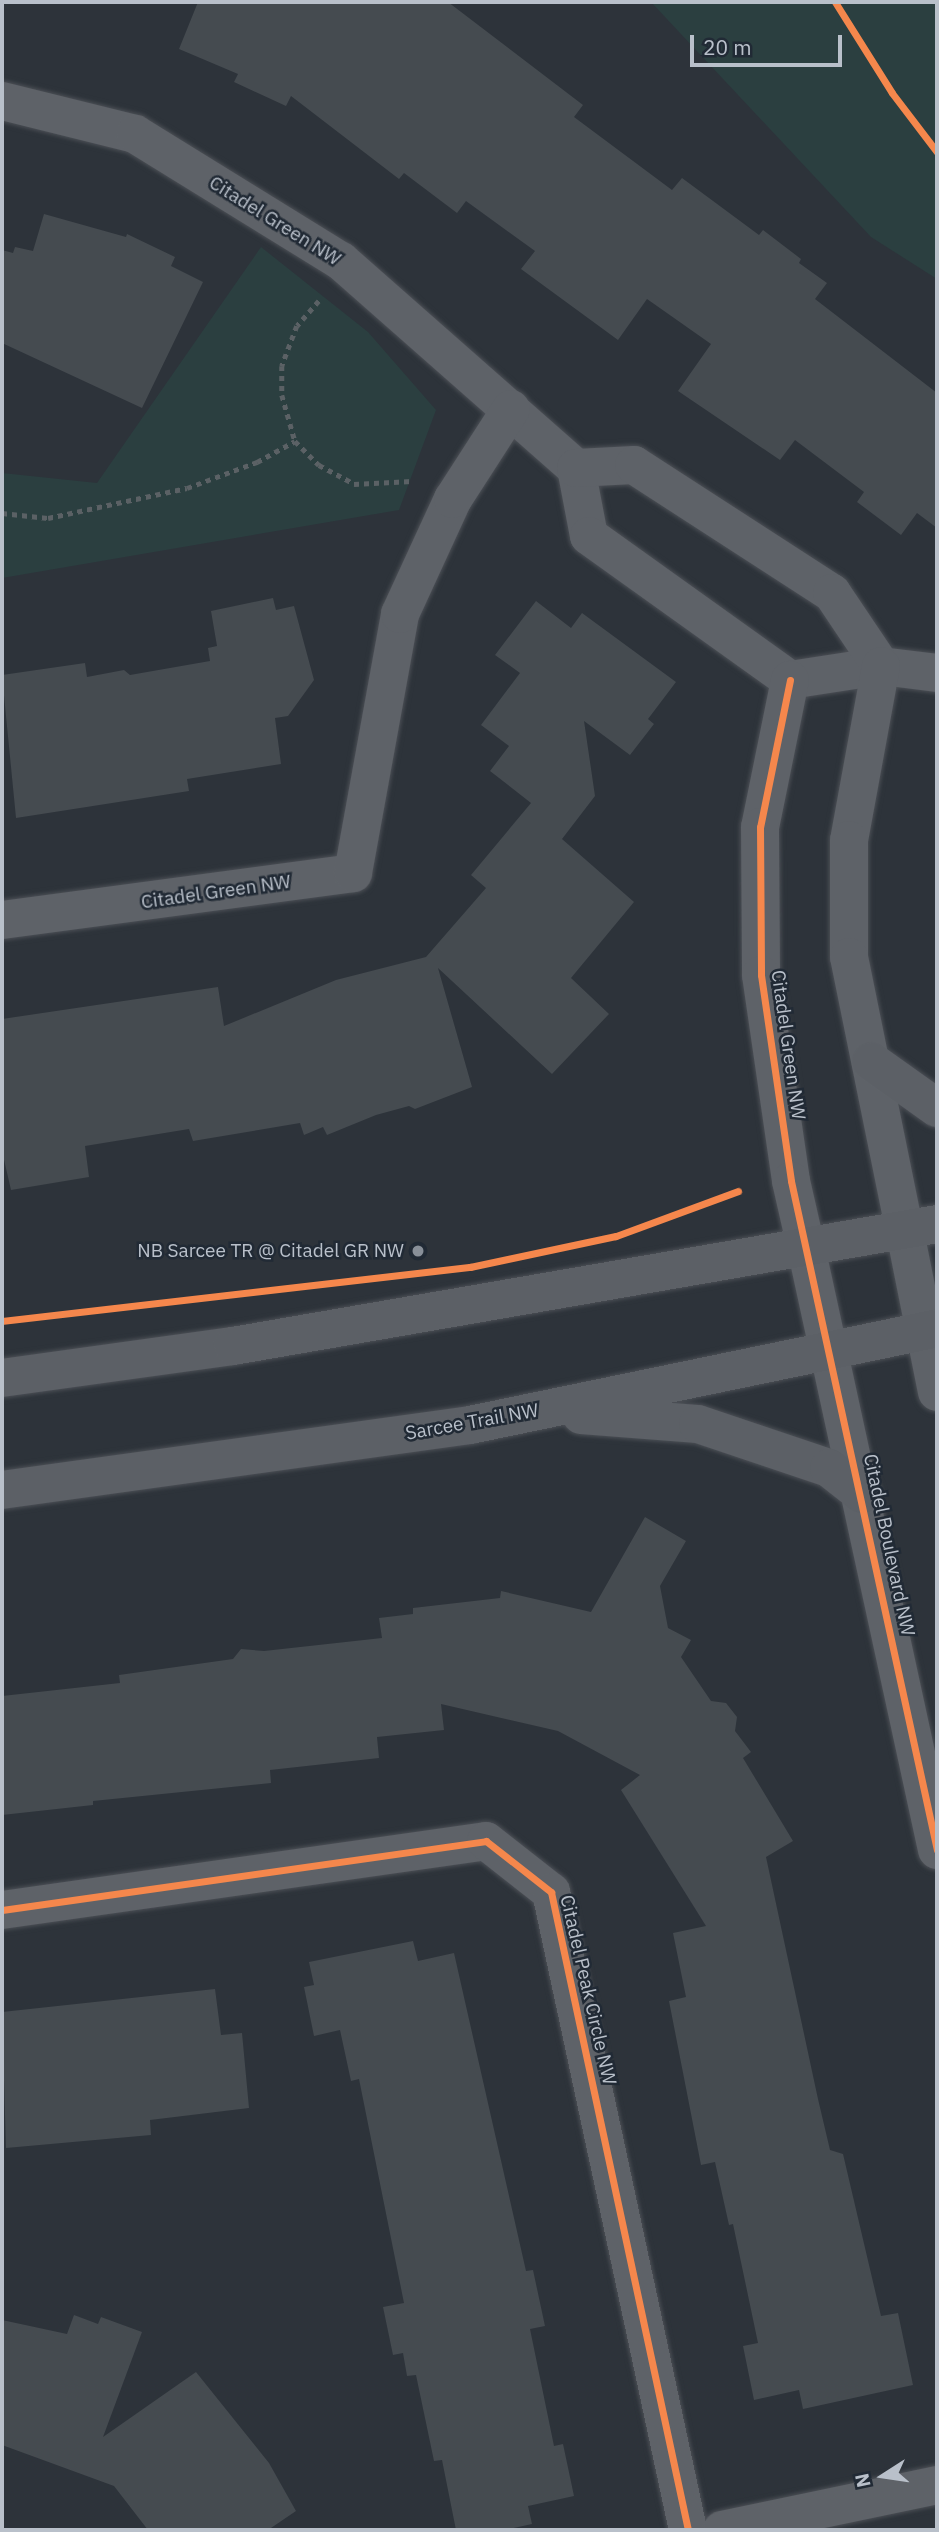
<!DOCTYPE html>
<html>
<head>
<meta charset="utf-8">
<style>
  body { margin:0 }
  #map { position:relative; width:939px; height:2532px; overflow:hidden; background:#2d333a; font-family:"IBM Plex Sans",sans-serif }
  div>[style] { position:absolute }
  .green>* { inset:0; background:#2b3f40 }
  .building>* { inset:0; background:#454b50 }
  .path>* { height:4.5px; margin-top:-2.25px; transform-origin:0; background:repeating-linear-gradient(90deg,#5b6165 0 5px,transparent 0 10px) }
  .roads { filter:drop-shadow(0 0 2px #4b4f55) drop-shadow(0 0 2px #4b4f55) }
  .minor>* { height:38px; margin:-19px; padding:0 19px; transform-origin:19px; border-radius:19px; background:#5e6268 }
  .tertiary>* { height:38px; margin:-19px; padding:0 19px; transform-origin:19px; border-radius:19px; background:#5e6268 }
  .secondary>* { height:38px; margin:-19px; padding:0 19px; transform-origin:19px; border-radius:19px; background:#5c6066 }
  .cycleway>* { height:7px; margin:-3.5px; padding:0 3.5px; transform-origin:3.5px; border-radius:3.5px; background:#f5874c }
  .dots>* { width:19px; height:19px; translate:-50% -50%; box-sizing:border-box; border:4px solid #212a35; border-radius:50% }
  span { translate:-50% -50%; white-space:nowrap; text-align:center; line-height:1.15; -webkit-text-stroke:5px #212a35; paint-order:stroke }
  .street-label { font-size:19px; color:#b9c0ca }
  .poi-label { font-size:19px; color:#b9c0ca }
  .right { translate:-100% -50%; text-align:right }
  .frame { position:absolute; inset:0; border:4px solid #b9c0ca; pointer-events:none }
  .north { position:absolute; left:848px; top:2441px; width:70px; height:70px; -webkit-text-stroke:5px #212a35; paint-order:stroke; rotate:258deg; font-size:19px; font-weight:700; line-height:28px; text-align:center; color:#b9c0ca }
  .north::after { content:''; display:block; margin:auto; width:24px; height:32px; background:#b9c0ca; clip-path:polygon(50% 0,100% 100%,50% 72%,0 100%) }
  .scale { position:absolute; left:690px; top:35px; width:152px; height:32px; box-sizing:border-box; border:4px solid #b9c0ca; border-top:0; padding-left:9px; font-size:21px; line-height:24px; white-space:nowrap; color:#b9c0ca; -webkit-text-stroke:5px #212a35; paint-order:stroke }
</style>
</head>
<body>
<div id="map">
  <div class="green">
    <i style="clip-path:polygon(651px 2px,937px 2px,937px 279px,871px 237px)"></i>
    <i style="clip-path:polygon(261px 247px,368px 332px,436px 410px,399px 510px,2px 578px,2px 473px,97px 483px)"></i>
  </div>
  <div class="building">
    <i style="clip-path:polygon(198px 2px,448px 2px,583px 105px,574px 117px,672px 190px,682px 178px,759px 235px,763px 230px,801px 259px,799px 263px,827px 283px,815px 299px,937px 393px,937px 528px,917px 513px,901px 535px,857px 502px,864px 492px,795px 440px,780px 460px,678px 391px,711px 344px,647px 299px,618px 340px,521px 269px,535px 251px,466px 201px,457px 213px,404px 173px,399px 179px,291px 96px,286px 106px,234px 82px,238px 74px,179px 49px)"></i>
    <i style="clip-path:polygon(44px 214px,126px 237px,127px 234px,175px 257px,171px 266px,203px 282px,142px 408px,2px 343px,2px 250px,13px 253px,15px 247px,33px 251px)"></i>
    <i style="clip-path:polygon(273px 598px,276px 610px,294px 606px,314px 680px,288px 716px,275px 718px,281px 764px,187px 779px,189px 791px,16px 818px,2px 675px,85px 663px,87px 677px,124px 670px,130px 675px,210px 661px,208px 648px,217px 646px,211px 611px)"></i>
    <i style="clip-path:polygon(536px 601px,571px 628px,582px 613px,676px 682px,648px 719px,654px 724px,630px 755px,584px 721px,595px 796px,562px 839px,634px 902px,571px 978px,609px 1014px,552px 1074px,438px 968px,472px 1087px,415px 1109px,409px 1106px,376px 1115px,327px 1135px,323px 1127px,304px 1135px,300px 1123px,193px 1141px,189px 1129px,85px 1146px,89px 1177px,11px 1190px,2px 1151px,2px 1019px,218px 987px,224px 1026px,336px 980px,426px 957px,486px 888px,471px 875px,531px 803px,490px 771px,509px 746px,481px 725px,520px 673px,495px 655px)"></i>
    <i style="clip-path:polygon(645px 1517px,686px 1541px,660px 1586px,668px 1628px,691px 1640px,681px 1657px,711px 1701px,726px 1703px,737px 1717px,735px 1731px,751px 1752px,743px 1758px,793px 1841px,766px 1857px,818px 2099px,830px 2150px,843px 2154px,881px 2316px,898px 2313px,913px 2385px,803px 2409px,799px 2390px,754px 2400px,743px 2346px,758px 2343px,733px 2224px,729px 2225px,715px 2162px,701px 2165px,669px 2001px,686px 1997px,673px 1933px,706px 1926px,621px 1790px,640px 1775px,558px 1731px,441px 1704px,444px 1730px,377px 1737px,379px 1758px,270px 1770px,271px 1783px,93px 1801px,93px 1805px,2px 1815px,2px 1696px,120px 1683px,119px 1675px,233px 1659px,241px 1649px,264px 1651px,382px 1638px,379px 1618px,413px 1614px,413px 1608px,500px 1598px,501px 1591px,591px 1612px)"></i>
    <i style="clip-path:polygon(413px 1941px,418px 1961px,454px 1953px,526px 2271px,533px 2270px,545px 2326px,530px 2329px,554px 2446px,563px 2444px,574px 2496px,528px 2506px,532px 2524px,504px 2530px,456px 2530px,442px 2460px,434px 2461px,416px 2375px,407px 2376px,403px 2353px,393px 2355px,383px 2307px,404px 2303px,359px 2079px,351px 2081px,340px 2030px,314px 2036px,304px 1987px,314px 1985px,309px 1962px)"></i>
    <i style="clip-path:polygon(215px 1989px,221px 2035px,242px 2033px,249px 2108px,150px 2120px,151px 2135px,6px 2148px,2px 2012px)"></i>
    <i style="clip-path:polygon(74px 2315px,98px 2324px,101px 2317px,142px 2332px,103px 2437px,196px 2372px,269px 2463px,296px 2511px,268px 2530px,148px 2530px,114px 2486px,2px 2445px,2px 2320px,67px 2334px)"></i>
  </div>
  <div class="path">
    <i style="left:319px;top:301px;width:33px;rotate:131deg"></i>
    <i style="left:297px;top:326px;width:43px;rotate:110.6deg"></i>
    <i style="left:282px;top:366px;width:29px;rotate:90deg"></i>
    <i style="left:282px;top:395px;width:48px;rotate:74.2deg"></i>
    <i style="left:295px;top:441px;width:34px;rotate:45deg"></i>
    <i style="left:319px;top:465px;width:40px;rotate:28deg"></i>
    <i style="left:354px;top:484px;width:58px;rotate:-3deg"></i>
    <i style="left:2px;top:513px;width:46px;rotate:6.2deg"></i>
    <i style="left:48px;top:518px;width:142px;rotate:-12.2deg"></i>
    <i style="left:187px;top:488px;width:75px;rotate:-20.4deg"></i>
    <i style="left:257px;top:462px;width:43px;rotate:-28.9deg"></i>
  </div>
  <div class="roads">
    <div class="minor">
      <i style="left:2px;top:101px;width:137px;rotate:13.9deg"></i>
      <i style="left:135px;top:134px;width:242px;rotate:31.7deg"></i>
      <i style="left:341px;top:261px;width:313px;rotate:41.4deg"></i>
      <i style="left:576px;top:468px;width:69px;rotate:79.2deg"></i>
      <i style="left:589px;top:536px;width:247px;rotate:35.6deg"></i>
      <i style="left:790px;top:680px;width:92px;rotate:-8.7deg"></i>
      <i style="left:881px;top:666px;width:56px;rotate:7.1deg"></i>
      <i style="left:576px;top:468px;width:58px;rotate:-3deg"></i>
      <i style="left:634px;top:465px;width:236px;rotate:32.9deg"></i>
      <i style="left:832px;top:593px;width:88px;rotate:56.1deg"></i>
      <i style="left:881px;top:666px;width:177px;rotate:100.4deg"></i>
      <i style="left:849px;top:840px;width:117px;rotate:90deg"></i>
      <i style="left:849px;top:957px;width:281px;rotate:78.5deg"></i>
      <i style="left:790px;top:680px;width:150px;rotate:101.5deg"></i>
      <i style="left:760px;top:827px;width:148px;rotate:89.6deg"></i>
      <i style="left:761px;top:975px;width:208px;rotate:81.7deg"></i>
      <i style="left:791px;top:1181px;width:68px;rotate:77.2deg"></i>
      <i style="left:2px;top:920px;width:354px;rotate:-7.6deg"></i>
      <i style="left:353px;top:873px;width:263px;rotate:-79.7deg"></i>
      <i style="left:400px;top:614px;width:127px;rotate:-65.3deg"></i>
      <i style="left:453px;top:499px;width:107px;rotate:-57.2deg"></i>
      <i style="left:2px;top:1910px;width:489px;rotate:-8.1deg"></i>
      <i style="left:486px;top:1841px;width:83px;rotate:38.1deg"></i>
      <i style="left:551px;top:1892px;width:653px;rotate:77.88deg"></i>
      <i style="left:722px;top:2530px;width:220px;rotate:-11.8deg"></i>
    </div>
    <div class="tertiary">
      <i style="left:905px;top:1232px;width:163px;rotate:78.7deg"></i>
      <i style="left:806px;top:1247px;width:617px;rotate:77.74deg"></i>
    </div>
    <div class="secondary">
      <i style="left:871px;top:1061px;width:81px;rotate:35.5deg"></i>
      <i style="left:2px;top:1378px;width:233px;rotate:-7.9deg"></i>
      <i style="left:233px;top:1346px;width:714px;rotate:-9.83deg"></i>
      <i style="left:581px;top:1415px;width:117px;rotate:4.4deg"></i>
      <i style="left:698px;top:1424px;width:138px;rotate:18.6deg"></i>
      <i style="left:829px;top:1468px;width:42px;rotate:38.2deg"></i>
      <i style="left:2px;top:1490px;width:472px;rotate:-7.9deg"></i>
      <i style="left:470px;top:1425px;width:477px;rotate:-11.7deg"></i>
    </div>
  </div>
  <div class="cycleway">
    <i style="left:835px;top:2px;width:107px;rotate:57.9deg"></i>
    <i style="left:892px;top:93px;width:74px;rotate:52.7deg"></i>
    <i style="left:790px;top:680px;width:150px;rotate:101.5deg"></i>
    <i style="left:760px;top:827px;width:148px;rotate:89.6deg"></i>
    <i style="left:761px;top:975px;width:208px;rotate:81.7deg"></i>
    <i style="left:791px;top:1181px;width:685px;rotate:77.69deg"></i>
    <i style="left:2px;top:1321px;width:471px;rotate:-6.6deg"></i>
    <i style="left:470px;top:1267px;width:149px;rotate:-12deg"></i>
    <i style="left:616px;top:1236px;width:130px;rotate:-20.2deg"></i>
    <i style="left:2px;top:1910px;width:489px;rotate:-8.1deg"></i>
    <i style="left:486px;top:1841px;width:83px;rotate:38.1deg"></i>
    <i style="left:551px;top:1892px;width:653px;rotate:77.88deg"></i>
  </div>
  <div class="dots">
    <i style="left:418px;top:1251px;background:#888f98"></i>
  </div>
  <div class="street-label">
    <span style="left:275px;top:221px;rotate:32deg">Citadel Green NW</span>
    <span style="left:216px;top:892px;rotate:-8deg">Citadel Green NW</span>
    <span style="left:788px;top:1045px;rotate:82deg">Citadel Green NW</span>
    <span style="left:472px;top:1422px;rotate:-10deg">Sarcee Trail NW</span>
    <span style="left:889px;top:1545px;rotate:78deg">Citadel Boulevard NW</span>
    <span style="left:588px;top:1990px;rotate:77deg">Citadel Peak Circle NW</span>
  </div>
  <div class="poi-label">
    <span class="right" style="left:404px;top:1251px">NB Sarcee TR @ Citadel GR NW</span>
  </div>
  <div class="frame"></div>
  <div class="north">N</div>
  <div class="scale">20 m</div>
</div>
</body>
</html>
